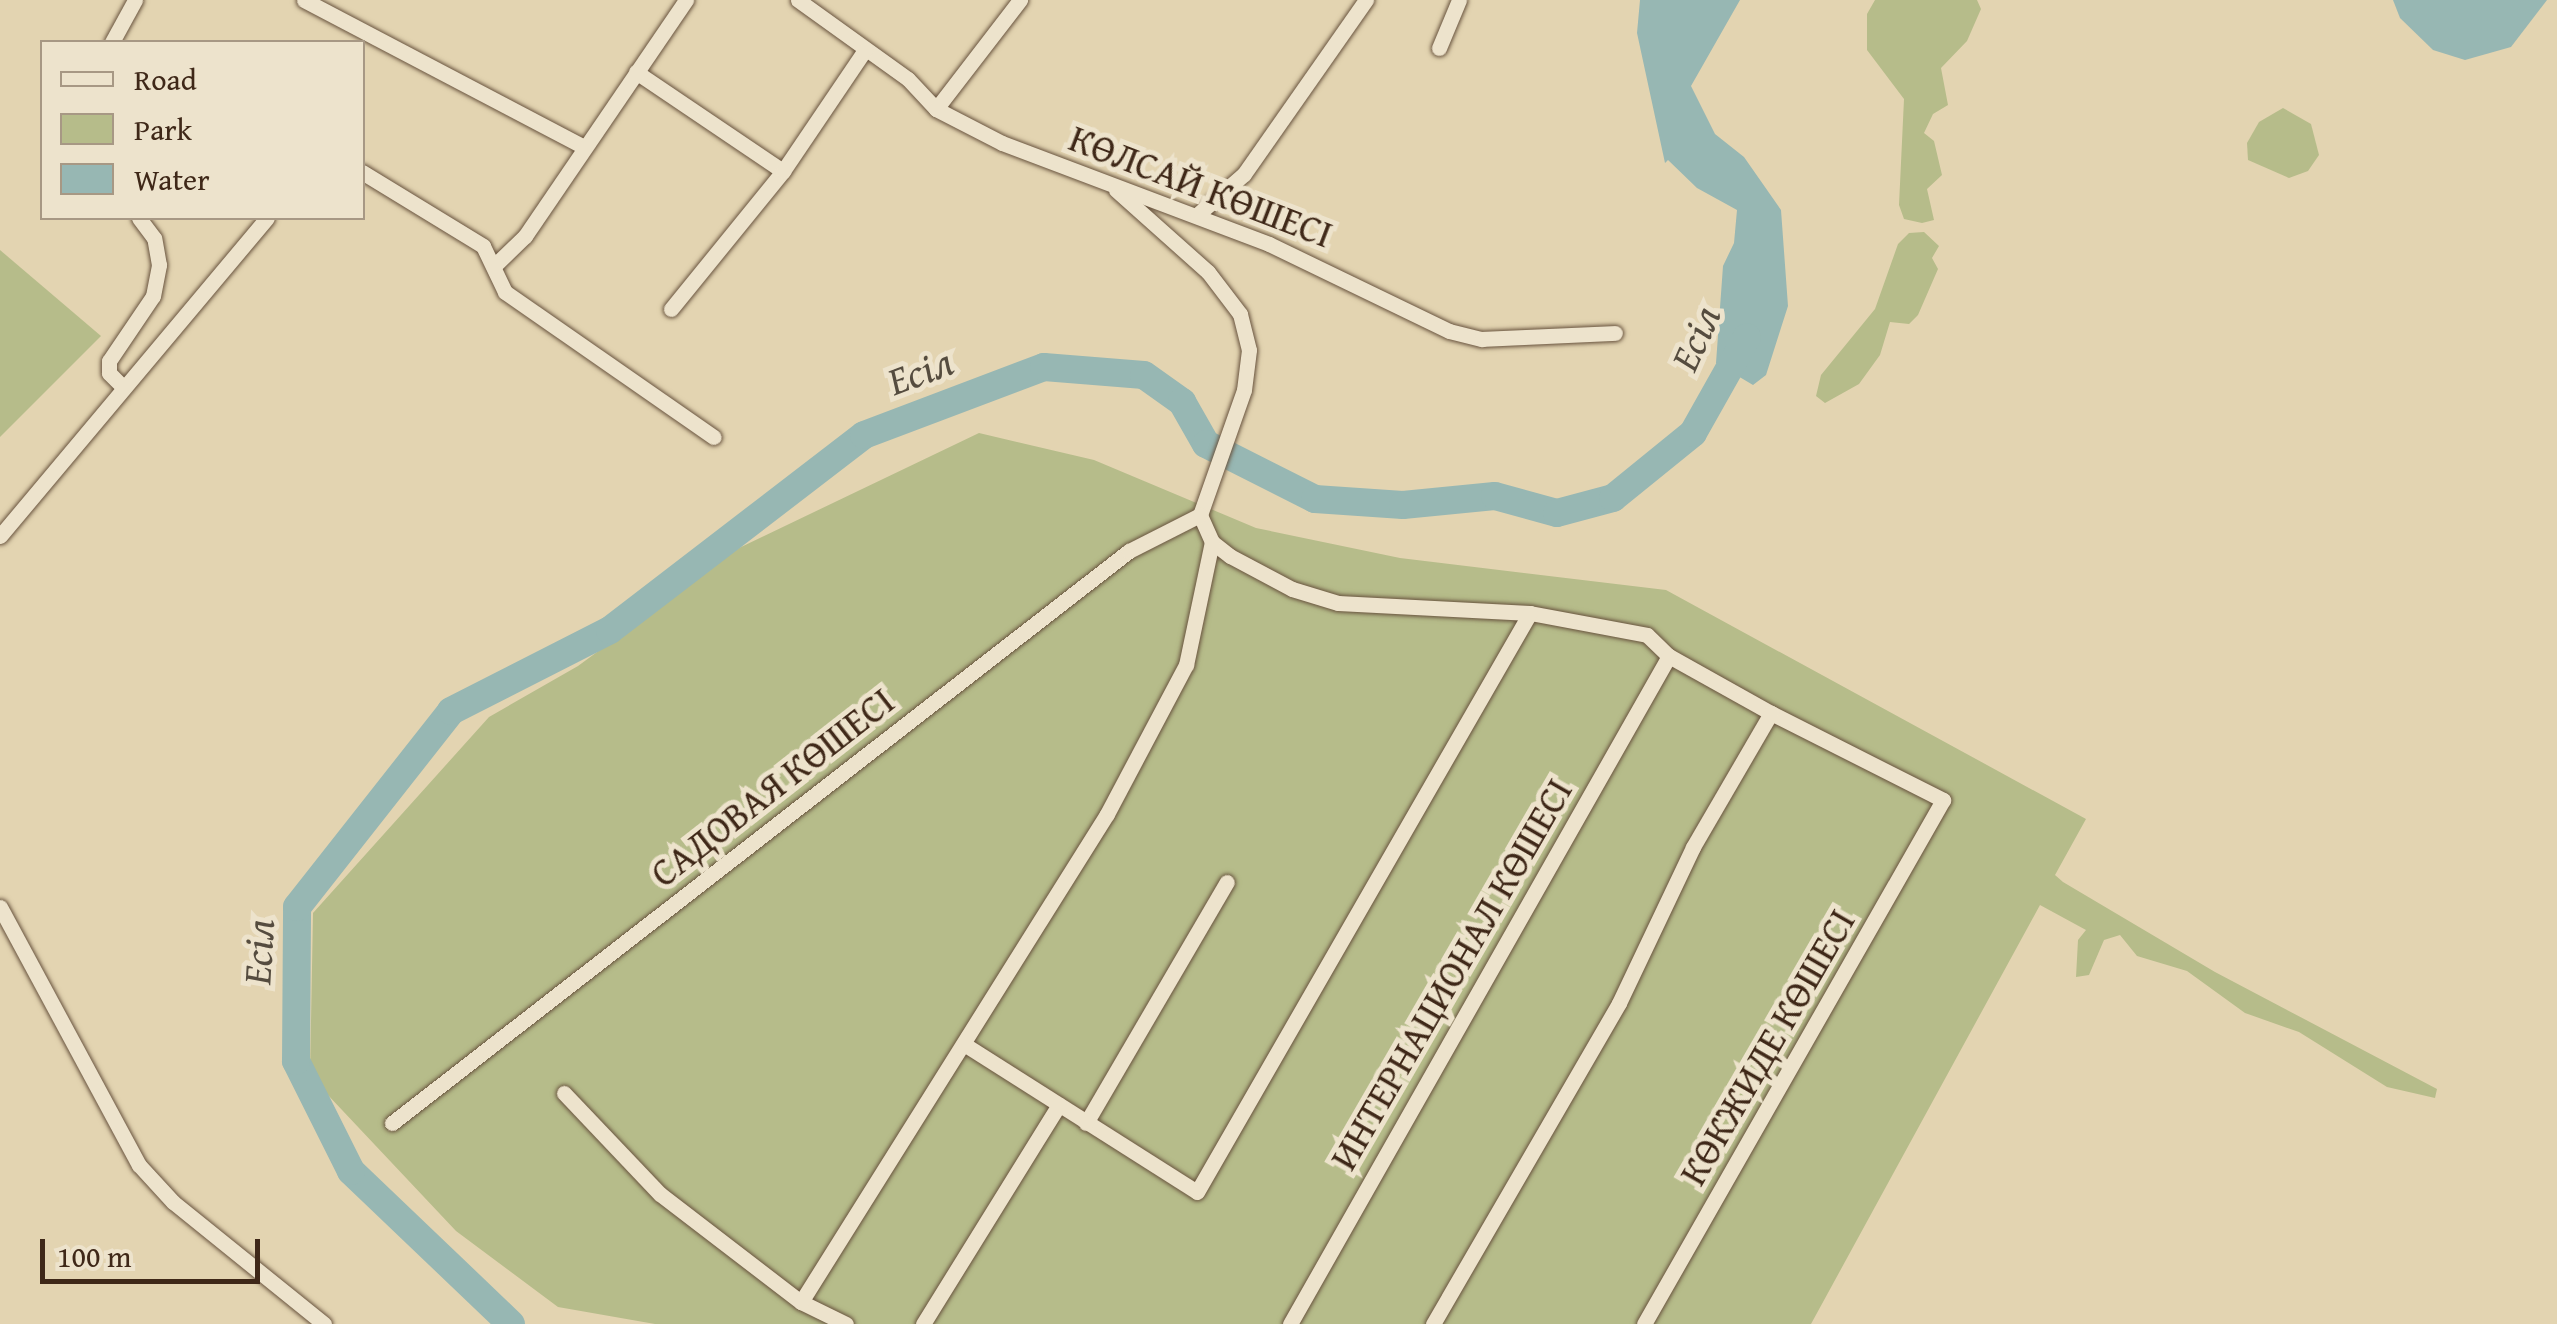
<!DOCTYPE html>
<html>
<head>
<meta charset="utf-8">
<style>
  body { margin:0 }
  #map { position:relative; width:2557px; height:1324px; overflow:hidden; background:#e3d4b1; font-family:"Gentium Book Plus",serif }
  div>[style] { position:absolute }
  .green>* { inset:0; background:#b6bc8a }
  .water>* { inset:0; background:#97b7b3 }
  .river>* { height:28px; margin:-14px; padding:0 14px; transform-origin:14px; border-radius:14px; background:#97b7b3 }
  .roads { filter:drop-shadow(0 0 2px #68533e) drop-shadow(0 0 2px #68533e) }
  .street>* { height:15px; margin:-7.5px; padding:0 7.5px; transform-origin:7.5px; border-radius:7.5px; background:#ede3cc }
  span { translate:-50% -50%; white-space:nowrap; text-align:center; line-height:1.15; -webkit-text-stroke:10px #ede3cc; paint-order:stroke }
  .street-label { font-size:38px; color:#3f2818 }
  .water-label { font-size:40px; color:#554c3f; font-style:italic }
  .legend { position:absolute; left:40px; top:40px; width:325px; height:180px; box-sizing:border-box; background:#ede3cc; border:2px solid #a79884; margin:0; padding:12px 18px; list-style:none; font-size:30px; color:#3f2818 }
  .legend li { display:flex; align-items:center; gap:20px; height:50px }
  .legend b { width:50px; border:2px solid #a79884 }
  .scale { position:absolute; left:40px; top:1239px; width:220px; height:45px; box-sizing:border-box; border:5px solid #3f2818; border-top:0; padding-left:12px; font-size:30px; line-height:35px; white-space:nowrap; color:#3f2818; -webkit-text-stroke:8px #ede3cc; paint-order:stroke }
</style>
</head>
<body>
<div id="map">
  <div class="green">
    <i style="clip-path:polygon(1875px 0,1977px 0,1981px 9px,1967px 41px,1941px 68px,1948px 105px,1933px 114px,1924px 133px,1934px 141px,1942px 175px,1927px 189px,1934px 220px,1922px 223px,1904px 219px,1899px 205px,1904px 99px,1867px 50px,1867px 14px)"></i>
    <i style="clip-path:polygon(2283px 108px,2311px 124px,2319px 155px,2308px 171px,2289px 178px,2248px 160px,2247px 143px,2259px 122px)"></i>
    <i style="clip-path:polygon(1924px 232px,1939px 246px,1932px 258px,1938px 269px,1918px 315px,1909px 324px,1890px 322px,1880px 355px,1859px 384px,1825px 403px,1816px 396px,1821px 375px,1875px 309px,1898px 244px,1909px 233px)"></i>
    <i style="clip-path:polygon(0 250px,101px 336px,0 437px)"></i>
    <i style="clip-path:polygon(979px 433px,1094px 460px,1256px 528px,1400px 558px,1666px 590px,2086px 819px,2055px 875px,2063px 882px,2215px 972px,2437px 1089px,2435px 1098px,2387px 1087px,2299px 1032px,2245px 1013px,2187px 971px,2137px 956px,2120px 935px,2104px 940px,2089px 975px,2076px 977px,2078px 940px,2086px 930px,2040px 905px,1811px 1324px,655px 1324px,558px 1307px,456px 1231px,310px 1076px,313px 913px,489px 717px,578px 666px,739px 548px)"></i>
  </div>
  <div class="water">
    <i style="clip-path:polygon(1640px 0,1740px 0,1691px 86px,1715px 134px,1744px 157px,1781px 210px,1788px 306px,1766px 375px,1753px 385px,1716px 363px,1723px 266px,1734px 243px,1737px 210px,1697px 188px,1668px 160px,1665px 163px,1637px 33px)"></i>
    <i style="clip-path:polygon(2393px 0,2547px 0,2511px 47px,2465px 60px,2433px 50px,2400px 18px)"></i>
  </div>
  <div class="river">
    <i style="left:511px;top:1324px;width:221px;rotate:-136.3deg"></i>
    <i style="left:351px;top:1171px;width:123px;rotate:-116.6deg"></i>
    <i style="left:296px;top:1061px;width:154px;rotate:-89.6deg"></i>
    <i style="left:297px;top:907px;width:249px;rotate:-51.8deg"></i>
    <i style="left:451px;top:711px;width:178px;rotate:-27deg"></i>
    <i style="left:610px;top:630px;width:320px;rotate:-37.5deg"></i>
    <i style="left:864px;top:435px;width:192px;rotate:-20.7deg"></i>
    <i style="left:1044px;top:367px;width:100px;rotate:4.6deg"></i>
    <i style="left:1144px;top:375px;width:47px;rotate:35.4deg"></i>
    <i style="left:1182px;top:402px;width:48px;rotate:60.3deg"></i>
    <i style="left:1206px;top:444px;width:122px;rotate:26.8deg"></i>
    <i style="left:1315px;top:499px;width:88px;rotate:3.9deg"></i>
    <i style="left:1403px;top:505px;width:92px;rotate:-5.6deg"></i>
    <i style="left:1495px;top:496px;width:64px;rotate:15.3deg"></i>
    <i style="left:1557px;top:513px;width:58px;rotate:-15deg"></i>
    <i style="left:1613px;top:498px;width:103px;rotate:-39.1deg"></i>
    <i style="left:1693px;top:433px;width:110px;rotate:-60.6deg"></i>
  </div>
  <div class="roads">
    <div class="street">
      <i style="left:304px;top:0;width:314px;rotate:27.7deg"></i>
      <i style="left:798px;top:0;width:135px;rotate:35.7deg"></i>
      <i style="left:908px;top:79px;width:41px;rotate:47deg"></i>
      <i style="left:936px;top:109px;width:74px;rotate:27.3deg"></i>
      <i style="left:1002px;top:143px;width:285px;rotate:20.7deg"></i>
      <i style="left:1269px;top:244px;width:200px;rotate:25.8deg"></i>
      <i style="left:1449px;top:331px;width:34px;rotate:14deg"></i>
      <i style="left:1482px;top:339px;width:133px;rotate:-2.6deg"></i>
      <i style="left:112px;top:42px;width:48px;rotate:-61.3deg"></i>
      <i style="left:1439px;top:48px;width:52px;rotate:-67.4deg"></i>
      <i style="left:636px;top:72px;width:177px;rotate:34deg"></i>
      <i style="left:936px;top:109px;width:138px;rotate:-52.4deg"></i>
      <i style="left:362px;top:172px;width:142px;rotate:31.4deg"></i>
      <i style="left:483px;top:246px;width:51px;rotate:64.4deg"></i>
      <i style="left:505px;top:292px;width:254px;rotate:34.8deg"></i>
      <i style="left:1116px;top:190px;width:123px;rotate:41.7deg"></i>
      <i style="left:1208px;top:272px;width:53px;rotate:52.7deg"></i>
      <i style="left:1240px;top:314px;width:37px;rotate:76deg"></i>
      <i style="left:1249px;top:350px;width:40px;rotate:97.1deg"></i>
      <i style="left:1244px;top:390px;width:133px;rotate:109.4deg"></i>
      <i style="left:1200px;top:515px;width:30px;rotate:66deg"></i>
      <i style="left:1212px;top:542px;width:23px;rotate:38deg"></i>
      <i style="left:1230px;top:556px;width:70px;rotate:28deg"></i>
      <i style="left:1292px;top:589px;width:48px;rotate:16.9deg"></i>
      <i style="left:1338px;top:603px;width:192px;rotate:3deg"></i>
      <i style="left:1530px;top:613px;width:119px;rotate:10.6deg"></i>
      <i style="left:1647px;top:635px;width:30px;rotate:44deg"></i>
      <i style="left:1669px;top:656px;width:117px;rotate:29.2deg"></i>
      <i style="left:1771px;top:713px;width:193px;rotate:26.8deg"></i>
      <i style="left:1943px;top:800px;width:603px;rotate:119.71deg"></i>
      <i style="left:1197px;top:215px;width:62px;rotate:-41.1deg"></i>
      <i style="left:1244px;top:174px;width:213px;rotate:-55deg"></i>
      <i style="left:494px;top:266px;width:43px;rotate:-44.1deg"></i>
      <i style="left:525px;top:236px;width:286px;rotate:-55.7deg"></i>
      <i style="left:671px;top:309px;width:178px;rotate:-50.9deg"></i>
      <i style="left:783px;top:171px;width:146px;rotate:-55.9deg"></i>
      <i style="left:123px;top:387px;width:20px;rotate:-135deg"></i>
      <i style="left:109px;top:373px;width:12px;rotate:-90deg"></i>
      <i style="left:109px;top:361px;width:78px;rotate:-55.9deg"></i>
      <i style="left:153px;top:296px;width:32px;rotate:-79deg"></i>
      <i style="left:159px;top:265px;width:27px;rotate:-100deg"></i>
      <i style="left:154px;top:238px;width:25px;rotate:-127deg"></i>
      <i style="left:0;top:536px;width:415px;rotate:-50deg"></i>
      <i style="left:0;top:907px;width:293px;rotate:61.7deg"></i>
      <i style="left:139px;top:1165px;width:50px;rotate:47.4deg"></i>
      <i style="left:173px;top:1202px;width:194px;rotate:38.9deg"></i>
      <i style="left:967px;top:1046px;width:272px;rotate:32.4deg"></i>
      <i style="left:1197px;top:1192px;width:668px;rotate:-60.1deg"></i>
      <i style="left:564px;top:1093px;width:139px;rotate:46.5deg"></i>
      <i style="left:660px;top:1194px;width:178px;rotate:37.5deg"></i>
      <i style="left:801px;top:1302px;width:50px;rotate:26.1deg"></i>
      <i style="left:392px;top:1123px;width:933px;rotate:-37.82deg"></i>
      <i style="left:1129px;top:551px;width:80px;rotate:-26.9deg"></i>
      <i style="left:1086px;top:1123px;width:279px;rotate:-59.7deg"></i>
      <i style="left:801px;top:1302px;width:576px;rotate:-57.91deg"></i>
      <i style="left:1107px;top:814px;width:169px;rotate:-62.1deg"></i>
      <i style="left:1186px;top:665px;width:126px;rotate:-78.1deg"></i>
      <i style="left:923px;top:1324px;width:258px;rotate:-58.2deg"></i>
      <i style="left:1290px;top:1324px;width:768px;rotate:-60.43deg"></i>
      <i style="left:1433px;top:1324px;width:371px;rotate:-59.9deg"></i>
      <i style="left:1619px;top:1003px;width:173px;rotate:-64.6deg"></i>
      <i style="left:1693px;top:847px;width:155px;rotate:-59.8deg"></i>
    </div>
  </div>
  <div class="street-label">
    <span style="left:1201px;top:186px;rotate:21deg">КӨЛСАЙ КӨШЕСІ</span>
    <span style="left:772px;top:787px;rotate:-38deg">САДОВАЯ КӨШЕСІ</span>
    <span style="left:1451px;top:974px;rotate:-60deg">ИНТЕРНАЦИОНАЛ КӨШЕСІ</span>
    <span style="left:1767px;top:1047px;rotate:-60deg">КӨКЖИДЕ КӨШЕСІ</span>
  </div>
  <div class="water-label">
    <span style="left:1695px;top:338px;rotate:-66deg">Есіл</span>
    <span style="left:920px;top:371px;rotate:-21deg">Есіл</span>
    <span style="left:258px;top:952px;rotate:-87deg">Есіл</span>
  </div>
  <ul class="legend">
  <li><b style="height:12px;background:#ede3cc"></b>Road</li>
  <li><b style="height:28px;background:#b6bc8a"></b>Park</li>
  <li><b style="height:28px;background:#97b7b3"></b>Water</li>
  </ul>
  <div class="scale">100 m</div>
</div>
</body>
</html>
